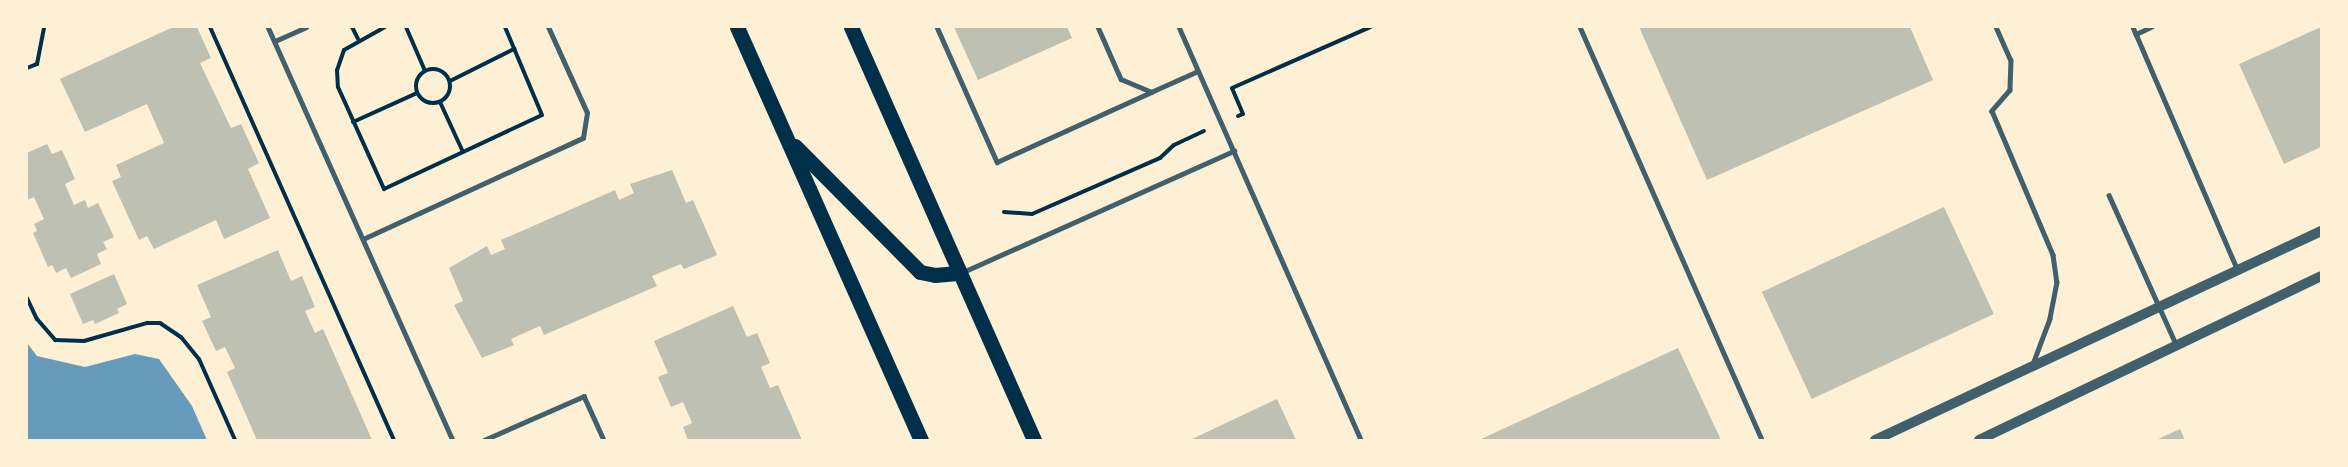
<!DOCTYPE html>
<html>
<head>
<meta charset="utf-8">
<style>
  body { margin:0 }
  #map { position:relative; width:2348px; height:467px; overflow:hidden; background:#fdf0d5; font-family:Spectral,serif }
  div>[style] { position:absolute }
  .water>* { inset:0; background:#669bbc }
  .building>* { inset:0; background:#bec0b2; transform-origin:0 0 }
  .path>* { height:4px; margin:-2px; padding:0 2px; transform-origin:2px; border-radius:2px; background:#003049 }
  .path>.ring { margin:-2px; padding:0; box-sizing:content-box; background:none; border:4px solid #003049; border-radius:50% }
  .service>* { height:4.5px; margin:-2.25px; padding:0 2.25px; transform-origin:2.25px; border-radius:2.25px; background:#3f606c }
  .tertiary>* { height:10px; margin:-5px; padding:0 5px; transform-origin:5px; border-radius:5px; background:#3f606c }
  .primary>* { height:15px; margin:-7.5px; padding:0 7.5px; transform-origin:7.5px; border-radius:7.5px; background:#003049 }
  span { translate:-50% -50%; white-space:nowrap; text-align:center; line-height:1.15; -webkit-text-stroke:4.5px #fdf0d5; paint-order:stroke }
  .frame { position:absolute; inset:0; border:28px solid #fdf0d5; pointer-events:none }
</style>
</head>
<body>
<div id="map">
  <div class="water">
    <i style="clip-path:polygon(27px 343px,37px 356px,85px 367px,135px 354px,159px 359px,192px 406px,207px 440px,27px 440px)"></i>
  </div>
  <div class="building">
    <i style="clip-path:polygon(173px 27px,197px 27px,211px 58px,200px 63px,231px 128px,241px 124px,259px 163px,248px 169px,270px 218px,224px 239px,216px 220px,154px 249px,147px 236px,139px 240px,112px 181px,121px 177px,116px 165px,164px 143px,147px 104px,85px 132px,60px 79px)"></i>
    <i style="clip-path:polygon(954px 27px,1067px 27px,1072px 38px,978px 80px)"></i>
    <i style="clip-path:polygon(1639px 27px,1910px 27px,1933px 80px,1707px 180px)"></i>
    <i style="clip-path:polygon(2321px 27px,2321px 147px,2284px 164px,2239px 64px)"></i>
    <i style="clip-path:polygon(47px 144px,52px 154px,62px 150px,75px 179px,65px 184px,74px 205px,85px 200px,88px 208px,98px 203px,114px 237px,103px 242px,107px 249px,97px 254px,101px 264px,71px 278px,66px 268px,56px 273px,52px 265px,48px 267px,33px 233px,37px 231px,34px 224px,44px 219px,34px 197px,27px 200px,27px 153px)"></i>
    <i style="clip-path:polygon(672px 170px,686px 203px,693px 200px,717px 255px,684px 269px,681px 264px,652px 276px,657px 286px,544px 335px,540px 326px,511px 339px,514px 345px,482px 358px,454px 305px,463px 301px,449px 268px,487px 246px,491px 255px,505px 249px,501px 240px,615px 190px,619px 200px,634px 193px,630px 184px)"></i>
    <i style="left:1944px;top:207px;width:118px;height:201px;rotate:65deg"></i>
    <i style="clip-path:polygon(278px 250px,291px 281px,302px 276px,315px 307px,305px 311px,315px 333px,323px 329px,372px 440px,257px 440px,227px 372px,235px 368px,225px 347px,216px 351px,202px 321px,211px 317px,197px 285px)"></i>
    <i style="clip-path:polygon(114px 274px,127px 304px,117px 309px,119px 313px,95px 324px,93px 320px,83px 324px,70px 294px)"></i>
    <i style="clip-path:polygon(733px 306px,747px 337px,757px 333px,770px 363px,761px 367px,770px 388px,778px 385px,802px 440px,688px 440px,683px 427px,692px 423px,683px 402px,671px 407px,658px 377px,668px 373px,654px 341px)"></i>
    <i style="clip-path:polygon(1678px 348px,1721px 440px,1479px 440px)"></i>
    <i style="clip-path:polygon(1277px 399px,1296px 440px,1190px 440px)"></i>
    <i style="clip-path:polygon(2180px 429px,2185px 440px,2156px 440px)"></i>
  </div>
  <div class="path">
    <i style="left:210px;top:27px;width:452px;rotate:66deg"></i>
    <i style="left:352px;top:27px;width:13px;rotate:63deg"></i>
    <i style="left:385px;top:27px;width:47px;rotate:150.7deg"></i>
    <i style="left:344px;top:50px;width:21px;rotate:109deg"></i>
    <i style="left:337px;top:70px;width:17px;rotate:87deg"></i>
    <i style="left:338px;top:87px;width:112px;rotate:65.7deg"></i>
    <i style="left:384px;top:189px;width:174px;rotate:-25.1deg"></i>
    <i style="left:542px;top:115px;width:95px;rotate:-112.8deg"></i>
    <i style="left:406px;top:27px;width:48px;rotate:66.6deg"></i>
    <i style="left:27px;top:68px;width:11px;rotate:-22deg"></i>
    <i style="left:37px;top:64px;width:38px;rotate:-79deg"></i>
    <i class="ring" style="left:416px;top:69px;width:30px;height:30px"></i>
    <i style="left:450px;top:81px;width:72px;rotate:-26.6deg"></i>
    <i style="left:440px;top:102px;width:55px;rotate:65.3deg"></i>
    <i style="left:1238px;top:116px;width:5px;rotate:-22deg"></i>
    <i style="left:1243px;top:114px;width:28px;rotate:-113deg"></i>
    <i style="left:1232px;top:88px;width:151px;rotate:-23.8deg"></i>
    <i style="left:353px;top:122px;width:70px;rotate:-24.4deg"></i>
    <i style="left:1004px;top:212px;width:28px;rotate:4deg"></i>
    <i style="left:1032px;top:214px;width:140px;rotate:-23.6deg"></i>
    <i style="left:1160px;top:158px;width:19px;rotate:-43deg"></i>
    <i style="left:1174px;top:145px;width:33px;rotate:-25deg"></i>
    <i style="left:27px;top:298px;width:23px;rotate:65deg"></i>
    <i style="left:37px;top:319px;width:28px;rotate:49deg"></i>
    <i style="left:55px;top:340px;width:29px;rotate:2deg"></i>
    <i style="left:84px;top:341px;width:66px;rotate:-15.9deg"></i>
    <i style="left:147px;top:323px;width:13px"></i>
    <i style="left:160px;top:323px;width:25px;rotate:34deg"></i>
    <i style="left:181px;top:337px;width:28px;rotate:51deg"></i>
    <i style="left:199px;top:359px;width:89px;rotate:66deg"></i>
  </div>
  <div class="service">
    <i style="left:268px;top:27px;width:453px;rotate:65.9deg"></i>
    <i style="left:937px;top:27px;width:148px;rotate:66deg"></i>
    <i style="left:997px;top:162px;width:169px;rotate:-24.4deg"></i>
    <i style="left:1098px;top:27px;width:57px;rotate:66.1deg"></i>
    <i style="left:1121px;top:79px;width:33px;rotate:23deg"></i>
    <i style="left:1151px;top:92px;width:51px;rotate:-24.1deg"></i>
    <i style="left:1179px;top:27px;width:451px;rotate:66.2deg"></i>
    <i style="left:1580px;top:27px;width:451px;rotate:66.2deg"></i>
    <i style="left:1996px;top:27px;width:36px;rotate:66deg"></i>
    <i style="left:2011px;top:60px;width:30px;rotate:92deg"></i>
    <i style="left:2010px;top:90px;width:28px;rotate:131deg"></i>
    <i style="left:1992px;top:111px;width:156px;rotate:67deg"></i>
    <i style="left:2053px;top:255px;width:27px;rotate:82deg"></i>
    <i style="left:2057px;top:282px;width:38px;rotate:101deg"></i>
    <i style="left:2050px;top:319px;width:48px;rotate:110.7deg"></i>
    <i style="left:2133px;top:27px;width:8px;rotate:67deg"></i>
    <i style="left:2136px;top:34px;width:17px;rotate:-25deg"></i>
    <i style="left:2136px;top:34px;width:255px;rotate:66.7deg"></i>
    <i style="left:275px;top:41px;width:34px;rotate:-24deg"></i>
    <i style="left:2109px;top:195px;width:163px;rotate:65.8deg"></i>
    <i style="left:363px;top:239px;width:242px;rotate:-24.7deg"></i>
    <i style="left:583px;top:138px;width:25px;rotate:-81deg"></i>
    <i style="left:587px;top:113px;width:94px;rotate:-114.4deg"></i>
    <i style="left:963px;top:272px;width:297px;rotate:-24.1deg"></i>
    <i style="left:484px;top:440px;width:109px;rotate:-23.7deg"></i>
    <i style="left:584px;top:396px;width:48px;rotate:65.6deg"></i>
  </div>
  <div class="tertiary">
    <i style="left:1875px;top:440px;width:493px;rotate:-25.1deg"></i>
    <i style="left:1979px;top:440px;width:379px;rotate:-25.6deg"></i>
  </div>
  <div class="primary">
    <i style="left:737px;top:27px;width:452px;rotate:66deg"></i>
    <i style="left:851px;top:27px;width:452px;rotate:66.1deg"></i>
    <i style="left:795px;top:146px;width:177px;rotate:45.2deg"></i>
    <i style="left:920px;top:272px;width:15px;rotate:11deg"></i>
    <i style="left:935px;top:275px;width:25px;rotate:-5deg"></i>
  </div>
  <div class="frame"></div>
</div>
</body>
</html>
